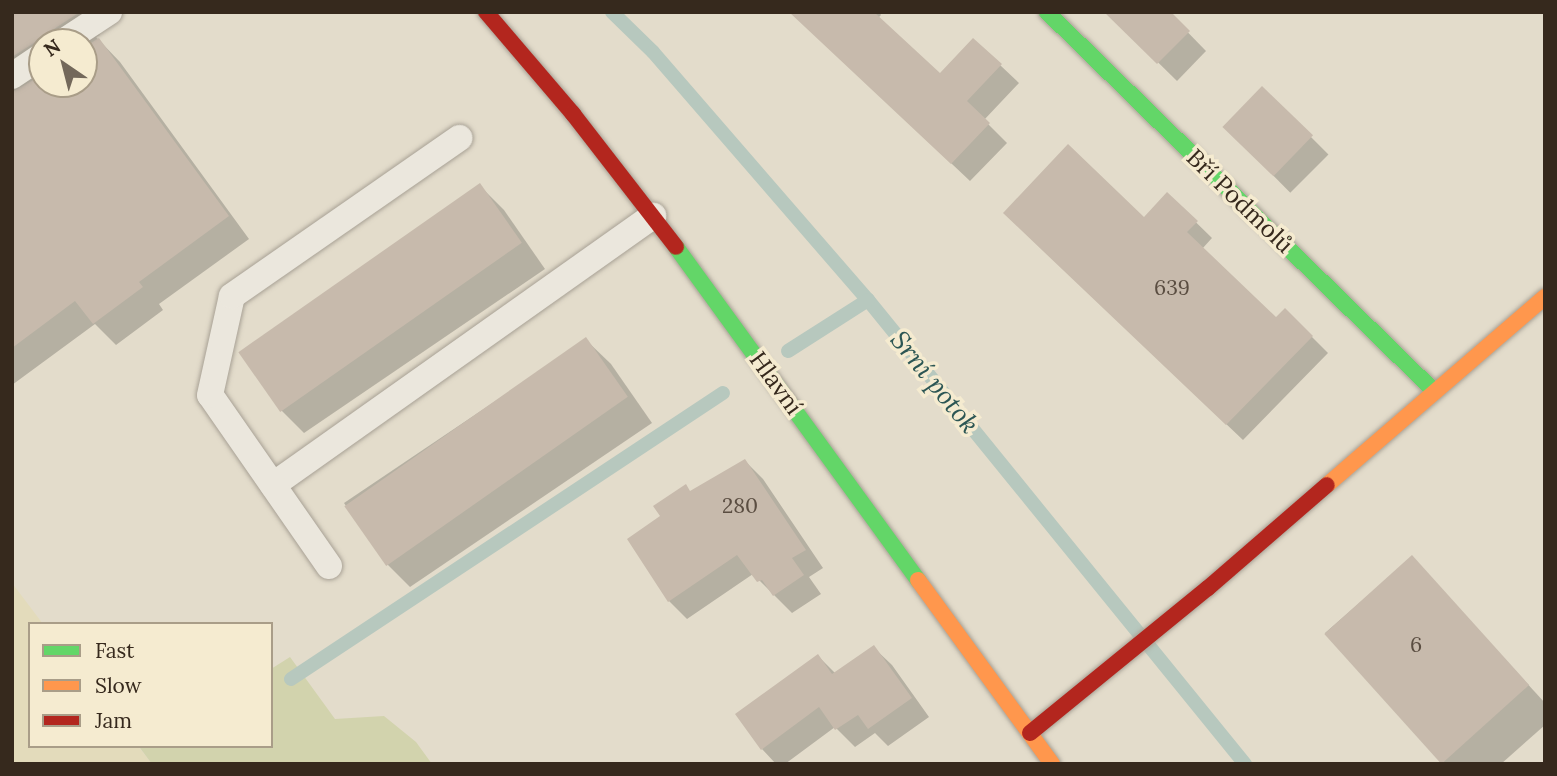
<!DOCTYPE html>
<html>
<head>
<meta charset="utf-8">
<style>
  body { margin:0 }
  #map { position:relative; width:1557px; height:776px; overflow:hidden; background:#e3dccb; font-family:Lora,serif }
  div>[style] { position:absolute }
  .farmland>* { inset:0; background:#e3dbbb }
  .green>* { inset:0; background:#d2d3ad }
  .shadow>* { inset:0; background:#0003; transform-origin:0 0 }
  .stream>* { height:14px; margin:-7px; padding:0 7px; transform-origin:7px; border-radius:7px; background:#b7c8be }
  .building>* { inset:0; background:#c7baac; transform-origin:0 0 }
  .roads { filter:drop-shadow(0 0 2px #a8a195) drop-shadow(0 0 2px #a8a195) }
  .lane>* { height:26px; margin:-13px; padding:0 13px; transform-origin:13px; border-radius:13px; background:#ebe7dd }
  .fast>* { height:16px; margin:-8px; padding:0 8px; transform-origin:8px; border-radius:8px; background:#63d668 }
  .slow>* { height:16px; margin:-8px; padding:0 8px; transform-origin:8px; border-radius:8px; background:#ff974d }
  .jam>* { height:16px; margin:-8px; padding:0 8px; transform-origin:8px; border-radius:8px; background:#b3261e }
  span { translate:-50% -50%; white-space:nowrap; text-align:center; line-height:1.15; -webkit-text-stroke:7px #f5ebd0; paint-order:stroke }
  .number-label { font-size:21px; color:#5a4d41 }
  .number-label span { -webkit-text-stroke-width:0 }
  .street-label { font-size:24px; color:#36291d }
  .water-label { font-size:26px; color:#2c5654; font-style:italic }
  .frame { position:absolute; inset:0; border:14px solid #36291d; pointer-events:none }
  .legend { position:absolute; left:28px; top:622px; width:245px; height:126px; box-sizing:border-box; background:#f5ebd0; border:2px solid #a99d88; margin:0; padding:9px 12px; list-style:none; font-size:21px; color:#36291d }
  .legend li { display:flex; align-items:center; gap:14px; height:35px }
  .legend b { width:35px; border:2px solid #a99d88 }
  .north { position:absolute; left:28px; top:28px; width:70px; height:70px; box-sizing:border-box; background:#f5ebd0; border:2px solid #a99d88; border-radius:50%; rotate:325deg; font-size:19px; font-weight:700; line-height:28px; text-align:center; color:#36291d }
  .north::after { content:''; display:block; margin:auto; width:24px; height:32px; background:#73685a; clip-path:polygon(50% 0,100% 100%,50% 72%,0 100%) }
</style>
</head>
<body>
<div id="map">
  <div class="farmland">
    <i style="clip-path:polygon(12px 583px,43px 624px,30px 624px,30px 746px,138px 746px,152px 764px,12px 764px)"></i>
  </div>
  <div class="green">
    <i style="clip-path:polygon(290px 657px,335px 719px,384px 716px,416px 742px,432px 764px,152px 764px,140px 748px,271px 746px,271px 669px)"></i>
  </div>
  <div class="shadow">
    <i style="clip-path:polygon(evenodd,12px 12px,92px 12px,89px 19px,100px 35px,96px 37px,120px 62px,249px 239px,159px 304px,163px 310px,116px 345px,95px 324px,12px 385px,12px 12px,42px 42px,84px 42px,84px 84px,42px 84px,42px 42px)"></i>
    <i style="clip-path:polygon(791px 12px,879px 12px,881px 15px,878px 18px,940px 76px,1000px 65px,1019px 83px,984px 120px,1007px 143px,970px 181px)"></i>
    <i style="clip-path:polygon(1168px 12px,1206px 51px,1177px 81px,1120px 25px)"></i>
    <i style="left:1262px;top:88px;width:94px;height:54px;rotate:45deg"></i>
    <i style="clip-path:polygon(479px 185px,504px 210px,545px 269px,304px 433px,279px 408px)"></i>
    <i style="clip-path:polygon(1167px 194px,1212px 238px,1202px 249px,1276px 320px,1285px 310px,1328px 353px,1243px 440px,1021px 229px,1144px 219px)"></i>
    <i style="clip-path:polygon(586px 340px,611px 364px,652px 423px,410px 587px,385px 562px,344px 503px)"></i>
    <i style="clip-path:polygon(745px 461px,763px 479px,823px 568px,809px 577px,821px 594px,792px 613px,753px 574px,687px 619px,669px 601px,663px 517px,691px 492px)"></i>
    <i style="clip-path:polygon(1412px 557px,1545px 703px,1545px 725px,1501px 764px,1446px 764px,1325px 633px)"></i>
    <i style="clip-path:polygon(873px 647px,892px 665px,929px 717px,888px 746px,875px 733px,855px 747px,835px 727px,785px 764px,776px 764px,762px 749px,818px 656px,836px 674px)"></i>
  </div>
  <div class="stream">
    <i style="left:612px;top:12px;width:57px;rotate:44.3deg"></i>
    <i style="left:653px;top:52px;width:328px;rotate:49.1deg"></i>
    <i style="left:868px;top:300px;width:598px;rotate:50.91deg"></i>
    <i style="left:788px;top:351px;width:95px;rotate:-32.5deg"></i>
    <i style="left:291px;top:679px;width:518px;rotate:-33.51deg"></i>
  </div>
  <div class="building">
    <i style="clip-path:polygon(12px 12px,80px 12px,54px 29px,47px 41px,34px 43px,12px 57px)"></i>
    <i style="clip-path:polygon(789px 12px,874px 12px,940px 73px,973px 38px,1002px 64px,967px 101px,990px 123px,951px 164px)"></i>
    <i style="clip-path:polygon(1104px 12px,1171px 12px,1190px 31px,1157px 64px)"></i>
    <i style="clip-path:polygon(99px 38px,229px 216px,139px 282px,143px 287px,93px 324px,75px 301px,12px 348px,12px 92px,42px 75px,42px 84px,84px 84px,84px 47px)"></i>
    <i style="left:1262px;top:86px;width:71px;height:57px;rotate:44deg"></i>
    <i style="clip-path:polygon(1068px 144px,1144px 217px,1167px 192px,1198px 221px,1187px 232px,1276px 317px,1285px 308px,1313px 336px,1226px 425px,1003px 213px)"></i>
    <i style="left:480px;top:183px;width:73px;height:295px;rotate:55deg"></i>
    <i style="left:586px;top:337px;width:73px;height:295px;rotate:55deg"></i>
    <i style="clip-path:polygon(745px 459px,806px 550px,792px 558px,804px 575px,773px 596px,762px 580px,757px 582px,737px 555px,668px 602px,627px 539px,660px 516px,653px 506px,686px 484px,690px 491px)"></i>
    <i style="left:1412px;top:555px;width:175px;height:118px;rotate:48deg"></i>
    <i style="clip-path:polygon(874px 645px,912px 698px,868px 729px,858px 715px,835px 730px,819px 707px,761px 750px,735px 714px,818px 654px,832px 674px)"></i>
  </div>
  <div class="roads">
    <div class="lane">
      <i style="left:63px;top:42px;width:55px;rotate:-33.1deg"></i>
      <i style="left:12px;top:76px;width:36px;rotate:-34deg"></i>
      <i style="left:273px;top:485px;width:466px;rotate:-35.3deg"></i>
      <i style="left:329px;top:566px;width:208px;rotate:-124.8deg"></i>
      <i style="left:210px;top:395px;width:101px;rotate:-77.5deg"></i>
      <i style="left:232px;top:296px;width:277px;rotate:-34.8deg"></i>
    </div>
    <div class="fast">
      <i style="left:1047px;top:12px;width:542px;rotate:44.4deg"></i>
      <i style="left:676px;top:247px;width:412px;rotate:54deg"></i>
    </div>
    <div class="slow">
      <i style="left:1327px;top:485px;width:288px;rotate:-40.8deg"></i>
      <i style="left:918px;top:580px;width:228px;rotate:53.9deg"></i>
    </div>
    <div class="jam">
      <i style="left:486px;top:12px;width:134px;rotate:49.5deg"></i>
      <i style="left:573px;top:114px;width:168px;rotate:52.2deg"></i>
      <i style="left:1030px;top:733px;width:230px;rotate:-39.2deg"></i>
      <i style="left:1208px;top:588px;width:157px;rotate:-40.9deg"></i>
    </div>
  </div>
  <div class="number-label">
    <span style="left:1172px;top:288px">639</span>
    <span style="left:740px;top:506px">280</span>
    <span style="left:1416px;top:645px">6</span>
  </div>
  <div class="street-label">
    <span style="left:1240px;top:201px;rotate:44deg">Bří Podmolů</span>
    <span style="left:776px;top:383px;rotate:54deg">Hlavní</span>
  </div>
  <div class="water-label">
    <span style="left:935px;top:382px;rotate:51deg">Srní potok</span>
  </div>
  <div class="frame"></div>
  <ul class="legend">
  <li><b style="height:9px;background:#63d668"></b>Fast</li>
  <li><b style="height:9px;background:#ff974d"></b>Slow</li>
  <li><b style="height:9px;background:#b3261e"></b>Jam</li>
  </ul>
  <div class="north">N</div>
</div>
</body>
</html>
